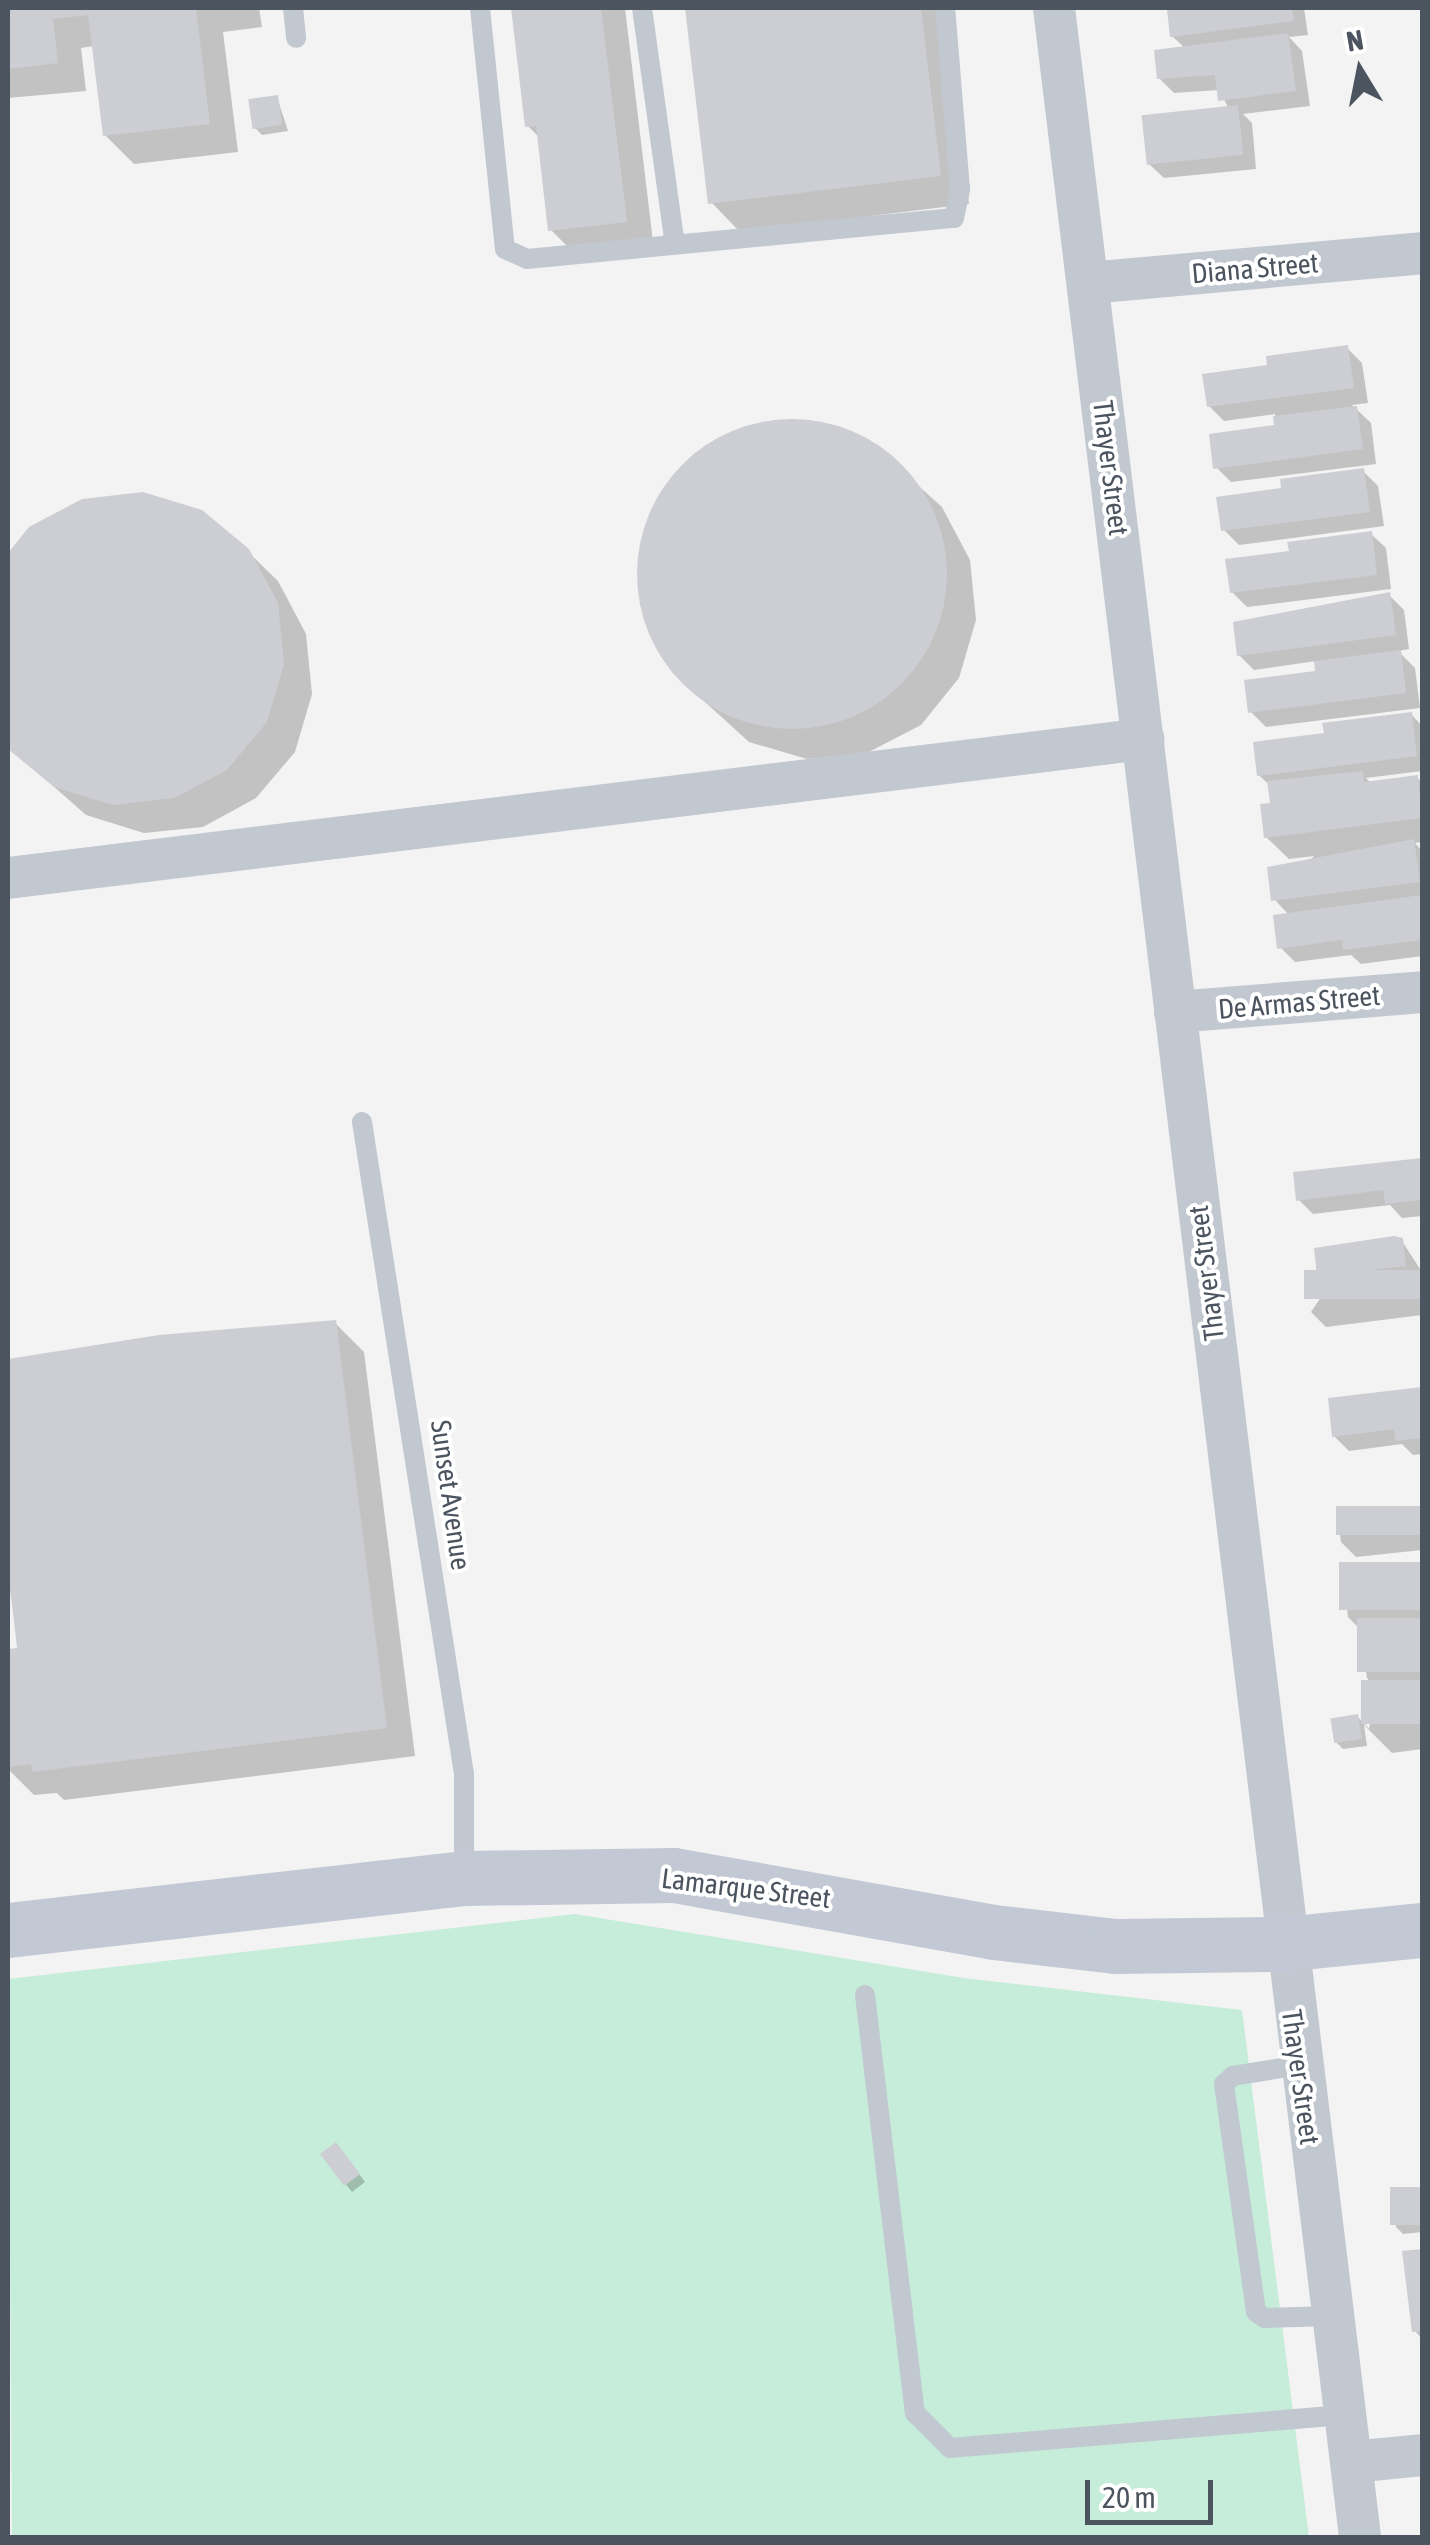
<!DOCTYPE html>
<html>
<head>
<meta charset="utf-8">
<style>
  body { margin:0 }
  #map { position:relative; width:1430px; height:2545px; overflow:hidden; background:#f4f3f3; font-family:"Asap Condensed",sans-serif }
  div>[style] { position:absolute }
  .green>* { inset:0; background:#c6edd9 }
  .shadow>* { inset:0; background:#0003 }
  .building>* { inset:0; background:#cdced4; transform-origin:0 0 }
  .round { border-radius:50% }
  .lane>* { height:20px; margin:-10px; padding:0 10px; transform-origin:10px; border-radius:10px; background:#c2c8d0 }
  .street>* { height:42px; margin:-21px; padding:0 21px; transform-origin:21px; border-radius:21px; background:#c2c8d0 }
  .secondary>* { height:55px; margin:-27.5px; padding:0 27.5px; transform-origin:27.5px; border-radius:27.5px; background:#c2c9d4 }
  span { translate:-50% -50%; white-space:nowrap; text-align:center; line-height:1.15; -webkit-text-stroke:8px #fff; paint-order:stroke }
  .street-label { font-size:28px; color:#4b545f }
  .frame { position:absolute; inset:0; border:10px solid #4b545f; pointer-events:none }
  .north { position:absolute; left:1310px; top:20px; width:100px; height:100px; -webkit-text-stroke:8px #fff; paint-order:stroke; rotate:350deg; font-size:28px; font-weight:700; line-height:40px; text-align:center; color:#4b545f }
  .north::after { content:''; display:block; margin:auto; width:35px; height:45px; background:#4b545f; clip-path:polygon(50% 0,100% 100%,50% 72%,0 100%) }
  .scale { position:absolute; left:1085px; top:2480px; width:128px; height:45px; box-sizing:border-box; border:5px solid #4b545f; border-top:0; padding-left:12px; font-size:30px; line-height:35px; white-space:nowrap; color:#4b545f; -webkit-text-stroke:8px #fff; paint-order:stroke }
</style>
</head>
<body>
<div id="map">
  <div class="green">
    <i style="clip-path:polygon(575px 1914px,964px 1978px,1242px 2010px,1309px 2537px,12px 2537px,8px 1979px)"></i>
  </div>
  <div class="shadow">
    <i style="clip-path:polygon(8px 8px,259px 8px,262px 27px,223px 32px,238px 152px,134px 164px,105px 135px,94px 46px,81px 48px,86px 91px,8px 98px)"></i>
    <i style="clip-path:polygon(513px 8px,625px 8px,654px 250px,580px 259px,551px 230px,540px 138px,528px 126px)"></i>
    <i style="clip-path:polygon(687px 8px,946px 8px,969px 204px,740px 232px,711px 202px)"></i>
    <i style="clip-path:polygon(1207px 8px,1304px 8px,1308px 35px,1289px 37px,1302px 51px,1310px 106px,1243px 114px,1252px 123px,1256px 169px,1164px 178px,1149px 164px,1229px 109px,1219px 90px,1174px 93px,1159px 78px,1185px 48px,1172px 36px,1169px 13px)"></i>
    <i style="clip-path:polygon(277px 97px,288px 131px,262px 135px,255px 128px)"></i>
    <i style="clip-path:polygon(1347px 348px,1362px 363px,1368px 403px,1352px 405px,1371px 423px,1376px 464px,1231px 482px,1216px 467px,1276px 427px,1275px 414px,1224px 421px,1209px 406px,1270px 367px)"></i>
    <i style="clip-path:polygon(807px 420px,865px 438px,942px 507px,970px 560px,976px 620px,959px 678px,921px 725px,867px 753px,807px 759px,749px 742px,672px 672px,644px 619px,638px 559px,656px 501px,694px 454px,747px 426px)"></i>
    <i style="clip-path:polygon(1363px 471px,1378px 486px,1384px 526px,1239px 545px,1224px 530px)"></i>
    <i style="clip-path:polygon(30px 529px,247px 551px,278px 581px,306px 634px,312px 694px,295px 752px,256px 798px,203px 827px,144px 833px,86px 815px,9px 747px,8px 557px)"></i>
    <i style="clip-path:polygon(1371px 534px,1386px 548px,1391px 589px,1247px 607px,1232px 592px)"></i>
    <i style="clip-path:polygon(1389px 595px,1404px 610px,1409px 649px,1398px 651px,1415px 668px,1420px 708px,1266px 727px,1251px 712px,1317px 673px,1316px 661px,1254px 670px,1239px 655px)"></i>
    <i style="clip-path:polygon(1411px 714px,1422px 726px,1422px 771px,1366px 778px,1371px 783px,1417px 777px,1422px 783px,1422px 842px,1415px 843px,1422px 851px,1422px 956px,1361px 964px,1351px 955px,1295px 962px,1280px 947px,1289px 915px,1274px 899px,1314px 856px,1289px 859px,1266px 837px,1273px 806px,1270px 786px,1259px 775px,1327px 735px)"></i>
    <i style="clip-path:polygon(1422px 1160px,1422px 1216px,1402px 1218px,1390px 1205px,1313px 1214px,1298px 1199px,1295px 1174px)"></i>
    <i style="clip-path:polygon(1402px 1241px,1422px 1272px,1422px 1315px,1326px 1327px,1311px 1312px,1329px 1285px,1319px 1275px)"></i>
    <i style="clip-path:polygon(335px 1323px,364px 1352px,415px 1756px,64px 1800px,57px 1793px,34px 1795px,8px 1769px,8px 1651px,20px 1650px,8px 1578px,8px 1361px)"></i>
    <i style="clip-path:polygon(1422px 1389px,1422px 1454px,1413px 1455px,1402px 1444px,1349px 1451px,1334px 1436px,1330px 1401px)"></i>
    <i style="clip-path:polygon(1422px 1510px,1422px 1550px,1356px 1557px,1341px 1542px,1338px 1516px)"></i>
    <i style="clip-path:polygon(1422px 1565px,1422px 1749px,1392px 1753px,1364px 1725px,1367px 1746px,1343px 1749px,1336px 1742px,1357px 1716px,1369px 1729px,1377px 1689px,1367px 1678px,1360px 1629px,1348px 1617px,1343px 1574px)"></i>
    <i style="clip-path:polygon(343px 2152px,365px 2182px,352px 2192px,323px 2155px)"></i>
    <i style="clip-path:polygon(1422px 2190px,1422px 2232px,1403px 2234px,1396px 2227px,1393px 2192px)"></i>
    <i style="clip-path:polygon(1422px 2251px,1422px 2339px,1415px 2331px,1405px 2253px)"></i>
  </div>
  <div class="building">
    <i style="clip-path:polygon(8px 8px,196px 8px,210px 124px,103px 136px,88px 15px,53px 19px,58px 63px,8px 69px)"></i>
    <i style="clip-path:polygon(511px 8px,601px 8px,627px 222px,548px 231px,536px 126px,525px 127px)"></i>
    <i style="clip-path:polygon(685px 8px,921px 8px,941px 176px,708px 204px)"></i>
    <i style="clip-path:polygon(1292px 8px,1294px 21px,1170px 37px,1167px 10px)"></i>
    <i style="clip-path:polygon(1288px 33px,1296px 91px,1218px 101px,1215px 75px,1157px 79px,1154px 50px)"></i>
    <i style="left:278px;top:95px;width:30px;height:30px;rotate:82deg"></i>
    <i style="left:1238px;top:105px;width:50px;height:97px;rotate:84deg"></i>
    <i style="clip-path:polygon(1348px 345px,1354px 388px,1207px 407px,1202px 374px,1267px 365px,1266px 356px)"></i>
    <i style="clip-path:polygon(1357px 406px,1363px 449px,1213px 469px,1209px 434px,1274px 425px,1273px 416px)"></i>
    <i class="round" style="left:637px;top:419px;width:310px;height:310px"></i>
    <i style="clip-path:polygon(1364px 468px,1370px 512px,1221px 531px,1216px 497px,1281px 488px,1280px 479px)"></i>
    <i style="clip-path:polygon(143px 492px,202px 510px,249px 549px,278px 603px,284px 664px,267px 722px,227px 770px,174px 798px,113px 805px,54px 787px,8px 749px,8px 553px,29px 527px,82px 499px)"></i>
    <i style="clip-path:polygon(1372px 531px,1377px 575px,1230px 593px,1225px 559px,1289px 551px,1287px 542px)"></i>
    <i style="clip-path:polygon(1390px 592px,1396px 635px,1237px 656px,1233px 622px)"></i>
    <i style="clip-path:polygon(1401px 650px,1406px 693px,1248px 713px,1244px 680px,1315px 671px,1314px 661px)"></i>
    <i style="clip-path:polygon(1412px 712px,1417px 756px,1257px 776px,1253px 742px,1324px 733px,1322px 723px)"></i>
    <i style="clip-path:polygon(1363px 771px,1364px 782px,1418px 775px,1422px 818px,1264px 838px,1260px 804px,1270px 803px,1267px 781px)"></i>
    <i style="clip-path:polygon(1414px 839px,1420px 882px,1271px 901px,1267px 867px)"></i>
    <i style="clip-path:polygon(1422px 895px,1422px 940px,1343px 950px,1342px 940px,1277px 949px,1273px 915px)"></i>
    <i style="clip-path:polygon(1422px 1158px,1422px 1200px,1385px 1204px,1383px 1190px,1296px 1201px,1293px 1172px)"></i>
    <i style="clip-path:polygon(1394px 1236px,1403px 1238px,1406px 1266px,1317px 1276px,1314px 1248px)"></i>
    <i style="left:1422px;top:1270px;width:29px;height:118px;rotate:90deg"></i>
    <i style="clip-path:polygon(336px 1320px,387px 1728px,32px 1772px,31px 1764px,8px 1767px,8px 1649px,17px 1648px,8px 1570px,8px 1359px,159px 1335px)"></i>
    <i style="clip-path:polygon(1422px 1387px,1422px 1438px,1395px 1441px,1394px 1429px,1332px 1437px,1328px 1398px)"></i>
    <i style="left:1422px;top:1506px;width:29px;height:86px;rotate:90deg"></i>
    <i style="left:1422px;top:1562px;width:48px;height:83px;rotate:90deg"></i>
    <i style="left:1422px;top:1618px;width:54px;height:65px;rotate:90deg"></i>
    <i style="left:1422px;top:1680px;width:44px;height:61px;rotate:90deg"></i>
    <i style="left:1358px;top:1714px;width:25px;height:28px;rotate:81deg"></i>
    <i style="left:336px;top:2142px;width:40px;height:20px;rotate:53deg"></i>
    <i style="left:1422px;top:2187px;width:38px;height:32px;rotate:90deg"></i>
    <i style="clip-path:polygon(1422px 2249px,1422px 2331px,1412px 2332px,1402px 2251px)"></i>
  </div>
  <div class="lane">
    <i style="left:293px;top:8px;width:30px;rotate:84deg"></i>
    <i style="left:480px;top:8px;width:242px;rotate:84.1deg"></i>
    <i style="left:505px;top:249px;width:24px;rotate:24deg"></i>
    <i style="left:527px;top:259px;width:429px;rotate:-5.5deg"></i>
    <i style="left:954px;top:218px;width:30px;rotate:-78deg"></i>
    <i style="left:960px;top:189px;width:182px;rotate:-94.7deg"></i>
    <i style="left:642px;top:8px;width:239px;rotate:82.1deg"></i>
    <i style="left:362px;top:1122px;width:660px;rotate:81.11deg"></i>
    <i style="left:464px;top:1774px;width:103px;rotate:90deg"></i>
    <i style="left:865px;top:1995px;width:421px;rotate:83.2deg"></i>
    <i style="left:915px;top:2413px;width:49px;rotate:45deg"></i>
    <i style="left:950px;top:2448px;width:397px;rotate:-4.8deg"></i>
    <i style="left:1300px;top:2065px;width:68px;rotate:170.7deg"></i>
    <i style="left:1233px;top:2076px;width:12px;rotate:138deg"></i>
    <i style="left:1224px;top:2084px;width:230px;rotate:82deg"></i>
    <i style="left:1256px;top:2312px;width:11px;rotate:34deg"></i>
    <i style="left:1265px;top:2318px;width:68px;rotate:-1.7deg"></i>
  </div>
  <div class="street">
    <i style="left:1054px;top:8px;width:2548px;rotate:83.1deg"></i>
    <i style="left:1088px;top:283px;width:335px;rotate:-5.1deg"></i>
    <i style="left:8px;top:878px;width:1144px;rotate:-6.98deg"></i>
    <i style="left:1175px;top:1012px;width:248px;rotate:-4.6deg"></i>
    <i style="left:1352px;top:2462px;width:70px;rotate:-5.7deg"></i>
  </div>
  <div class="secondary">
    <i style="left:8px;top:1930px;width:459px;rotate:-6.5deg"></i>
    <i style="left:464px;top:1878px;width:210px;rotate:-0.8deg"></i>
    <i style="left:674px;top:1875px;width:325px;rotate:10.1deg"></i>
    <i style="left:994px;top:1932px;width:122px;rotate:6.6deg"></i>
    <i style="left:1115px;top:1946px;width:168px;rotate:-0.7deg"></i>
    <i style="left:1283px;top:1944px;width:140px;rotate:-5.8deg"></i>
  </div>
  <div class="street-label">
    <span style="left:1255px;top:268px;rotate:-5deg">Diana Street</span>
    <span style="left:1111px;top:468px;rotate:83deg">Thayer Street</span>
    <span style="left:1299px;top:1002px;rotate:-5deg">De Armas Street</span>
    <span style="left:1206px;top:1273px;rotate:-97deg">Thayer Street</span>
    <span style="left:451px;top:1495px;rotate:82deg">Sunset Avenue</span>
    <span style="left:746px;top:1888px;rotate:7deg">Lamarque Street</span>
    <span style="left:1301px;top:2077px;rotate:82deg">Thayer Street</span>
  </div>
  <div class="frame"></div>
  <div class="north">N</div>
  <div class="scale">20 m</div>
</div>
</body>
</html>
